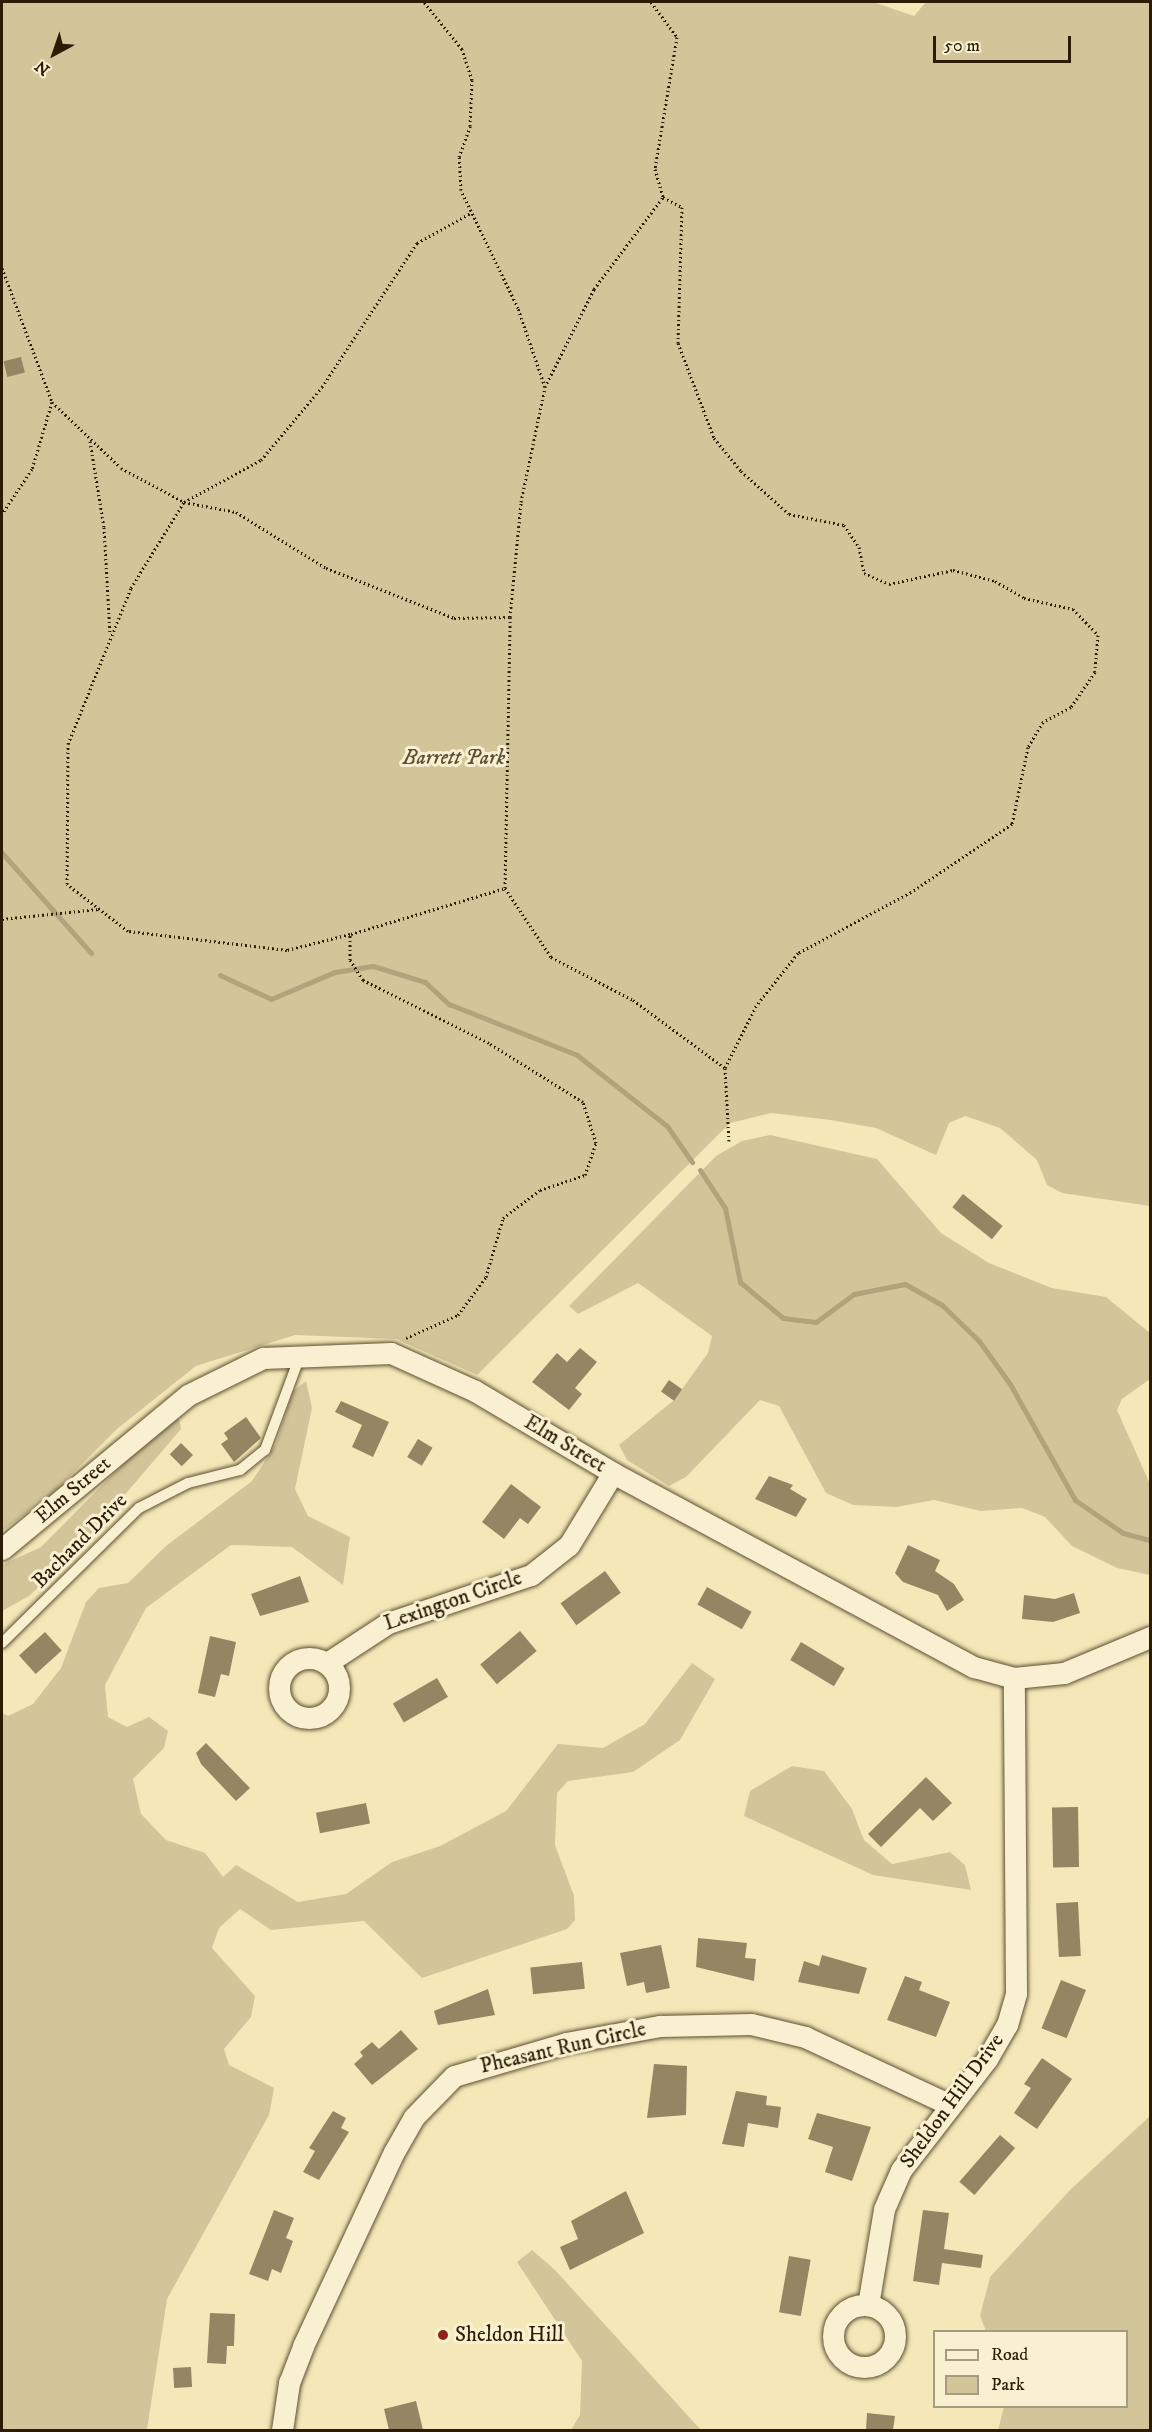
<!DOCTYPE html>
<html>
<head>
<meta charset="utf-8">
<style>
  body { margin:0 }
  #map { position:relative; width:1152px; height:2432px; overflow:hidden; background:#f5e8b8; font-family:"IM FELL DW Pica",serif }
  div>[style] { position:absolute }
  .green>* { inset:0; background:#d3c59a }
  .stream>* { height:5px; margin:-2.5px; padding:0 2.5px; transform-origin:2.5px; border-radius:2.5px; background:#b1a37b }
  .building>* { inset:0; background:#958663; transform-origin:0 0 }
  .path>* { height:3px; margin-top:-1.5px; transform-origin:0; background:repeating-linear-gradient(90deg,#2c1c06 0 1.5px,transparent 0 4.5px) }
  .roads { filter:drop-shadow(0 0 2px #5e4f32) drop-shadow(0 0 2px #5e4f32) }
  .service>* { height:10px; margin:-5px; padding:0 5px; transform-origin:5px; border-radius:5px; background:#f8f0d1 }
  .minor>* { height:21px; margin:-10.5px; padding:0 10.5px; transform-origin:10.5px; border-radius:10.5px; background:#f8f0d1 }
  .minor>.ring { margin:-10.5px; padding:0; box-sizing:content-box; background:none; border:21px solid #f8f0d1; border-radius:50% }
  .dots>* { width:16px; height:16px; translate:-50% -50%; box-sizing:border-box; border:3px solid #f8f0d1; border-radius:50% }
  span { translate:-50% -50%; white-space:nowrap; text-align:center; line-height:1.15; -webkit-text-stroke:6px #f8f0d1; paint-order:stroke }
  .park-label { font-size:21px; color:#5e4f32; font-style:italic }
  .street-label { font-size:21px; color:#2c1c06 }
  .poi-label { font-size:21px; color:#2c1c06 }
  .left { translate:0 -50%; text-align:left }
  .frame { position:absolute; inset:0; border:3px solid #2c1c06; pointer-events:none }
  .legend { position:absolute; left:933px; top:2330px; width:195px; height:78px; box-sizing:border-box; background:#f8f0d1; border:2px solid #a69b80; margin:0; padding:8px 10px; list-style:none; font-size:18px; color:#2c1c06 }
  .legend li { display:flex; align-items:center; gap:12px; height:30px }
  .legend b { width:30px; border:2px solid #a69b80 }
  .north { position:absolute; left:24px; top:24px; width:60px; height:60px; -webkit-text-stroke:4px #f8f0d1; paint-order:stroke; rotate:220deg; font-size:16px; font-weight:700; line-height:24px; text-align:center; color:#2c1c06 }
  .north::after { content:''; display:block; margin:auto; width:21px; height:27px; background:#2c1c06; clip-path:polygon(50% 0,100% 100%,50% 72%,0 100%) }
  .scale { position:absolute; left:933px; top:36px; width:138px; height:27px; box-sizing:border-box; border:3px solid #2c1c06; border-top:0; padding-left:8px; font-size:18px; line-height:21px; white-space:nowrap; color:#2c1c06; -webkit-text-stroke:4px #f8f0d1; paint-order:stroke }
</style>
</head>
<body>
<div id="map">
  <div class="green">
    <i style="clip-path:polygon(2px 2px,873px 2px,914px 16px,926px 2px,1150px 2px,1150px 1206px,1062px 1193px,1047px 1185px,1037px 1160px,1000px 1128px,965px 1116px,949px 1123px,936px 1155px,876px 1128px,830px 1120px,771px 1113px,730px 1123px,477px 1375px,396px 1339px,295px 1335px,196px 1366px,117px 1429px,52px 1494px,2px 1531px)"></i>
    <i style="clip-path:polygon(770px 1135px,877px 1159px,941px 1233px,989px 1263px,1052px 1288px,1106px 1297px,1150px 1333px,1150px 1379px,1122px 1399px,1117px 1410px,1150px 1484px,1150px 1575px,1117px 1568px,1072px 1546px,1045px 1517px,1022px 1508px,981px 1511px,934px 1500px,896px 1507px,853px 1505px,826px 1493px,779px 1406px,760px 1400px,686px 1477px,669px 1486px,627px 1460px,619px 1445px,674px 1400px,708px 1353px,712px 1336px,638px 1283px,578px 1314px,569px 1306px,716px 1156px,742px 1141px)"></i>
    <i style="clip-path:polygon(306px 1381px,312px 1408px,295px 1489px,308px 1516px,350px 1537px,343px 1585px,292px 1547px,231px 1545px,146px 1608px,105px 1685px,108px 1717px,127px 1727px,149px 1717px,168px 1731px,164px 1748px,133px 1779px,141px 1814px,166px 1840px,205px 1853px,223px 1877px,236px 1865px,298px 1902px,346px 1894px,392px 1862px,440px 1846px,506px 1811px,558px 1744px,603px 1748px,645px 1724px,692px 1663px,715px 1679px,680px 1740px,633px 1772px,568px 1781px,557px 1793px,555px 1845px,574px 1896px,575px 1920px,567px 1929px,422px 1978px,364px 1921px,271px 1930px,240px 1909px,219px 1928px,212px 1948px,255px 1996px,251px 2017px,224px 2049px,229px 2065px,274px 2088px,269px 2115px,167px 2299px,147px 2430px,2px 2430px,2px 1713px,8px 1716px,33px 1704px,61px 1668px,86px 1602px,99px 1588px,128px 1583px,166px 1546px,252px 1481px,276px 1444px,293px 1391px)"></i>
    <i style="clip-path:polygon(179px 1418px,181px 1429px,70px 1559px,29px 1596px,2px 1611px,2px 1565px,41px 1547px,139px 1448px)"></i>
    <i style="clip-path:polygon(792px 1766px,824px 1771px,852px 1809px,864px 1840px,892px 1864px,950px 1852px,965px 1865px,971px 1890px,873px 1875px,744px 1816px,750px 1791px)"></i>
    <i style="clip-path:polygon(1150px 2116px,1150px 2430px,998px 2430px,1004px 2407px,1126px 2406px,1126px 2332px,986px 2331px,980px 2316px,990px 2277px,1070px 2190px)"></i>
    <i style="clip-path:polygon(532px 2250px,555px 2270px,701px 2430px,571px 2430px,580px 2415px,582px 2361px,517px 2262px)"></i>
  </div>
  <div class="stream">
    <i style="left:2px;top:853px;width:134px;rotate:48.3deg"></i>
    <i style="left:220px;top:975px;width:56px;rotate:25.2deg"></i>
    <i style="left:271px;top:999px;width:69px;rotate:-22.9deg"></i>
    <i style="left:335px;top:972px;width:38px;rotate:-9deg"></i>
    <i style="left:373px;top:966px;width:54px;rotate:17.1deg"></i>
    <i style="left:425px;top:982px;width:33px;rotate:43deg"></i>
    <i style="left:449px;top:1004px;width:138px;rotate:21.7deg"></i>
    <i style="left:577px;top:1055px;width:115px;rotate:38.3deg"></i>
    <i style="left:667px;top:1126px;width:44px;rotate:55.2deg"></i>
    <i style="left:700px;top:1170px;width:45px;rotate:56.7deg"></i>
    <i style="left:725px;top:1208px;width:76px;rotate:78.5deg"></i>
    <i style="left:740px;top:1282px;width:56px;rotate:39.9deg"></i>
    <i style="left:783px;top:1318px;width:33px;rotate:7deg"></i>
    <i style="left:816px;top:1322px;width:47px;rotate:-36.4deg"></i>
    <i style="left:854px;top:1294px;width:52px;rotate:-11.1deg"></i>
    <i style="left:905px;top:1284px;width:43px;rotate:29.6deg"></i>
    <i style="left:942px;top:1305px;width:52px;rotate:44.2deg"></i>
    <i style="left:979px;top:1341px;width:53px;rotate:54.2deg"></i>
    <i style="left:1010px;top:1384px;width:133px;rotate:60.7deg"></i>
    <i style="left:1075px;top:1500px;width:58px;rotate:34.5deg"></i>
    <i style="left:1123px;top:1533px;width:28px;rotate:15deg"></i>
  </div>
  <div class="building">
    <i style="left:21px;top:357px;width:16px;height:18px;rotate:76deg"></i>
    <i style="left:963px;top:1194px;width:51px;height:17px;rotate:39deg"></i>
    <i style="clip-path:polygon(580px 1348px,597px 1362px,575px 1388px,582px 1394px,569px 1410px,532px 1382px,557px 1353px,567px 1362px)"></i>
    <i style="left:669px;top:1380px;width:16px;height:14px;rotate:35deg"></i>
    <i style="clip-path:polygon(341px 1401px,389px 1422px,373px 1457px,352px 1447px,362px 1425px,335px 1412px)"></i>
    <i style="clip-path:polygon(246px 1417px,261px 1438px,234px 1462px,221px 1444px,228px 1439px,224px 1433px)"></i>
    <i style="left:418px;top:1439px;width:17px;height:21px;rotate:31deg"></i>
    <i style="left:181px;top:1443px;width:17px;height:16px;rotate:45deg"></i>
    <i style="clip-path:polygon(769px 1476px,793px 1485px,790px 1489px,807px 1499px,796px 1517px,755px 1499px)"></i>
    <i style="clip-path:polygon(511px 1484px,541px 1507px,528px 1524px,520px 1518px,504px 1539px,482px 1522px)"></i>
    <i style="clip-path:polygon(908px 1545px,940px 1560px,935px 1571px,954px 1584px,964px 1600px,947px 1611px,938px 1595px,903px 1582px,895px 1573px)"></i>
    <i style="left:605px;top:1571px;width:27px;height:55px;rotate:54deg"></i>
    <i style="clip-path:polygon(300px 1576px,309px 1602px,260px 1616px,251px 1594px)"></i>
    <i style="left:707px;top:1587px;width:51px;height:20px;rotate:29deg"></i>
    <i style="clip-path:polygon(1074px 1593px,1080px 1613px,1053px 1622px,1022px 1619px,1024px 1595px,1055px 1599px)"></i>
    <i style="left:520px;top:1631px;width:26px;height:52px;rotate:50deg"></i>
    <i style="left:45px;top:1632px;width:25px;height:35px;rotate:48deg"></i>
    <i style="clip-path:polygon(210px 1636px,236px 1642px,229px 1676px,221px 1674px,215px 1697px,198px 1693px)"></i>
    <i style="left:801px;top:1642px;width:51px;height:21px;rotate:31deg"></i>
    <i style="left:437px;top:1678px;width:22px;height:51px;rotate:60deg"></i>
    <i style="clip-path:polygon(206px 1743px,250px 1788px,236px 1801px,201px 1764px,196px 1753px)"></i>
    <i style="clip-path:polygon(926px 1777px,952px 1803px,933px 1821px,920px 1808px,881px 1847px,868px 1834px)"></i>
    <i style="left:366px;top:1803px;width:21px;height:51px;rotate:79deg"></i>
    <i style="left:1078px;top:1807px;width:60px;height:26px;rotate:89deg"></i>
    <i style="left:1078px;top:1902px;width:54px;height:22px;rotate:87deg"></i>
    <i style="clip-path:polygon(698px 1938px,747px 1943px,745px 1958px,756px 1959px,754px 1981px,696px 1967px)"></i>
    <i style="clip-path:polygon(661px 1945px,670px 1988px,646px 1993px,644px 1982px,627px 1986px,620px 1953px)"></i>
    <i style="clip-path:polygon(822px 1955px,867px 1968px,859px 1994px,798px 1982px,804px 1961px,819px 1966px)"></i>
    <i style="left:582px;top:1962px;width:27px;height:52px;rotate:84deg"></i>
    <i style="clip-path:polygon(905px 1976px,922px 1982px,919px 1990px,950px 2002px,936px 2037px,887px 2020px)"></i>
    <i style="left:1061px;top:1980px;width:27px;height:52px;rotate:22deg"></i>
    <i style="clip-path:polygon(488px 1989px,495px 2015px,438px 2025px,434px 2011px)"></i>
    <i style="clip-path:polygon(401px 2030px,418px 2049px,372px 2085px,354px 2064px,363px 2056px,360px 2052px,372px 2042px,379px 2049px)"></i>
    <i style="clip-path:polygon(1042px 2058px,1072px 2079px,1037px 2129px,1014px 2113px,1031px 2088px,1024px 2084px)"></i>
    <i style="clip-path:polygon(654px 2064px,687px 2066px,686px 2115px,647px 2118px)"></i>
    <i style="clip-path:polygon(736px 2091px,767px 2096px,766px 2105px,781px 2107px,778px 2128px,748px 2123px,744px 2147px,722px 2144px)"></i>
    <i style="clip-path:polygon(333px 2111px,346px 2118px,341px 2128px,349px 2132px,319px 2180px,303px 2172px,315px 2151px,309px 2148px)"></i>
    <i style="clip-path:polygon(817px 2113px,871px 2127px,852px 2181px,825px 2172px,833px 2147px,808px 2139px)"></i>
    <i style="left:1000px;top:2135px;width:20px;height:62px;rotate:41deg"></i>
    <i style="clip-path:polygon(626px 2191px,644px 2233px,570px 2270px,560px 2247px,578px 2239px,571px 2221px)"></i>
    <i style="clip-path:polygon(274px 2210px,294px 2218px,286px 2238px,293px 2241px,281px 2273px,272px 2269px,268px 2281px,249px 2274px)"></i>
    <i style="clip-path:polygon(923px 2210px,949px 2213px,944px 2249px,983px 2255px,981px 2268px,942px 2263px,939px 2285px,913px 2281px)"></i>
    <i style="left:789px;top:2256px;width:22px;height:57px;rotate:10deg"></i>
    <i style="clip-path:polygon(210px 2313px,235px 2314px,234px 2346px,227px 2346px,226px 2364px,207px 2363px)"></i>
    <i style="left:191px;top:2367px;width:20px;height:18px;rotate:87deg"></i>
    <i style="clip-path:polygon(416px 2401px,423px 2430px,389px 2430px,384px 2409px)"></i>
    <i style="clip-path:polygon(867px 2413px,895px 2416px,893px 2430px,866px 2430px)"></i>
  </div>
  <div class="path">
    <i style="left:651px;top:2px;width:44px;rotate:53.4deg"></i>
    <i style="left:677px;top:37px;width:134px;rotate:99.5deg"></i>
    <i style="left:655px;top:169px;width:29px;rotate:74deg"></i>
    <i style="left:663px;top:197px;width:21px;rotate:28deg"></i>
    <i style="left:682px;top:207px;width:136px;rotate:91.7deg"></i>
    <i style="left:678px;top:343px;width:102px;rotate:69.2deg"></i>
    <i style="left:714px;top:438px;width:43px;rotate:50.7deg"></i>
    <i style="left:741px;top:471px;width:64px;rotate:41.9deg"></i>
    <i style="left:789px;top:514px;width:56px;rotate:11.3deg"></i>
    <i style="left:844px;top:525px;width:27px;rotate:56deg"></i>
    <i style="left:859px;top:547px;width:26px;rotate:79deg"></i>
    <i style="left:864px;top:573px;width:27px;rotate:24deg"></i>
    <i style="left:889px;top:584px;width:66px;rotate:-12.3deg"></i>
    <i style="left:953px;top:570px;width:43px;rotate:14.7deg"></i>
    <i style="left:995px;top:581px;width:34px;rotate:30deg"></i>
    <i style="left:1024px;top:598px;width:50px;rotate:12.7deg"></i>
    <i style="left:1073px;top:609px;width:36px;rotate:46deg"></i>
    <i style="left:1098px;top:635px;width:37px;rotate:95deg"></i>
    <i style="left:1095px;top:672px;width:42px;rotate:124.4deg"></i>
    <i style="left:1071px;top:707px;width:32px;rotate:152deg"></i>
    <i style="left:1043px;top:722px;width:29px;rotate:121deg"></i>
    <i style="left:1028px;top:747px;width:79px;rotate:101.7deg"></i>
    <i style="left:1012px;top:824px;width:122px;rotate:146deg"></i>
    <i style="left:911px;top:892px;width:128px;rotate:151.6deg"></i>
    <i style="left:798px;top:953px;width:68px;rotate:128.4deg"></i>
    <i style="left:756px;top:1006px;width:69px;rotate:116.6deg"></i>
    <i style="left:725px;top:1068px;width:73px;rotate:86.9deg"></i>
    <i style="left:2px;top:268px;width:143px;rotate:69.5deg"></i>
    <i style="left:52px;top:402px;width:70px;rotate:106.6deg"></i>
    <i style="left:32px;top:469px;width:54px;rotate:123.7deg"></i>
    <i style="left:545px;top:387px;width:110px;rotate:-63.4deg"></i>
    <i style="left:594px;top:289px;width:115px;rotate:-53.1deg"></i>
    <i style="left:52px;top:402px;width:95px;rotate:43.7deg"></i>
    <i style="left:121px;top:468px;width:72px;rotate:28.4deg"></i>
    <i style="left:184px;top:502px;width:53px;rotate:10.9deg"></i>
    <i style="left:236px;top:512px;width:106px;rotate:31.9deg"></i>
    <i style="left:326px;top:568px;width:137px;rotate:21.3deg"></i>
    <i style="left:454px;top:618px;width:56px;rotate:-1deg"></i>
    <i style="left:90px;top:441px;width:87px;rotate:80.8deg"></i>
    <i style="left:104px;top:527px;width:107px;rotate:86.8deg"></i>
    <i style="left:505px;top:888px;width:83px;rotate:56.3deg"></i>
    <i style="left:551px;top:957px;width:93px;rotate:27.7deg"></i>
    <i style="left:633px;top:1000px;width:114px;rotate:36.5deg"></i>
    <i style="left:2px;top:919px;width:97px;rotate:-5.9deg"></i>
    <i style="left:351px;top:934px;width:161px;rotate:-16.6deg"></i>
    <i style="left:505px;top:888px;width:271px;rotate:-88.9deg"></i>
    <i style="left:510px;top:617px;width:116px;rotate:-84.5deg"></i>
    <i style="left:521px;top:502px;width:117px;rotate:-78.2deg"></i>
    <i style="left:545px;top:387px;width:83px;rotate:-108.9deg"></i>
    <i style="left:518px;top:308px;width:131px;rotate:-115.8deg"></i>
    <i style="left:461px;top:190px;width:33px;rotate:-93deg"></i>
    <i style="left:459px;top:157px;width:33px;rotate:-70deg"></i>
    <i style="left:470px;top:126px;width:46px;rotate:-87.5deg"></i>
    <i style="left:472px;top:80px;width:33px;rotate:-108deg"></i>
    <i style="left:462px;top:49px;width:60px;rotate:-129deg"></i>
    <i style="left:406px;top:1338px;width:57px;rotate:-23.9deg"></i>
    <i style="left:458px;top:1315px;width:47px;rotate:-53.6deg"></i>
    <i style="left:486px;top:1277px;width:61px;rotate:-73.9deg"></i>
    <i style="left:503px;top:1218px;width:46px;rotate:-37.1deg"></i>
    <i style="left:540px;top:1190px;width:47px;rotate:-18.4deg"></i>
    <i style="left:585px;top:1175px;width:34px;rotate:-71deg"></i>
    <i style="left:596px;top:1143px;width:43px;rotate:-107.6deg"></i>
    <i style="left:583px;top:1102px;width:111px;rotate:-147.9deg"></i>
    <i style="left:489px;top:1043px;width:141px;rotate:-153.4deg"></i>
    <i style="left:363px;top:980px;width:24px;rotate:-123deg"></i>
    <i style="left:350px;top:960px;width:26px;rotate:-90deg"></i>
    <i style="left:350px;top:934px;width:65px;rotate:165.7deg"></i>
    <i style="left:287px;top:950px;width:160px;rotate:-173.2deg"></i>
    <i style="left:128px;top:931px;width:77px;rotate:-142.4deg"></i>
    <i style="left:67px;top:884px;width:140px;rotate:-89.6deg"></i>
    <i style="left:68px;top:744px;width:168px;rotate:-68deg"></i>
    <i style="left:131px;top:588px;width:101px;rotate:-58.4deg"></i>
    <i style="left:184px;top:502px;width:88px;rotate:-28.6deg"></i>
    <i style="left:261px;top:460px;width:95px;rotate:-50.1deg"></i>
    <i style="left:322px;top:387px;width:173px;rotate:-56.6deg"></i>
    <i style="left:417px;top:243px;width:62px;rotate:-29.1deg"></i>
  </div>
  <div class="roads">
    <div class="service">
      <i style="left:2px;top:1643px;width:192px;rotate:-44.6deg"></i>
      <i style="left:139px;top:1508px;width:55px;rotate:-27deg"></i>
      <i style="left:188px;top:1483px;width:54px;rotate:-14deg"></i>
      <i style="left:240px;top:1470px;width:32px;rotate:-39deg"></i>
      <i style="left:265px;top:1450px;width:100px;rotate:-69.6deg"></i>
    </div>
    <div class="minor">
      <i style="left:2px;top:1549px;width:241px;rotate:-39.6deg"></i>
      <i style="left:188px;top:1395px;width:84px;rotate:-26.3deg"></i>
      <i style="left:263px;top:1358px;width:128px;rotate:-2.2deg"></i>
      <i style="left:391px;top:1353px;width:92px;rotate:24.3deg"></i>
      <i style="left:475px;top:1391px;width:161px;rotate:30.7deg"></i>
      <i style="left:613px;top:1473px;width:410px;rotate:28.3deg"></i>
      <i style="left:974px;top:1667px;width:41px;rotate:15.4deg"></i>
      <i style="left:1014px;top:1678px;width:50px;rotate:-5.7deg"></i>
      <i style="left:1064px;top:1673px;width:93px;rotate:-22.7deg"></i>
      <i class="ring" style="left:279px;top:1658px;width:39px;height:39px"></i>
      <i style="left:327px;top:1663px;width:73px;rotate:-33.3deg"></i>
      <i style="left:388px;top:1623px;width:151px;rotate:-18.6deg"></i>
      <i style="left:531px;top:1575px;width:48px;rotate:-38.3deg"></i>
      <i style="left:569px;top:1545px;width:84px;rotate:-58.6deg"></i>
      <i class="ring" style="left:833px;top:2305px;width:41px;height:41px"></i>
      <i style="left:868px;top:2305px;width:97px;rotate:-80.5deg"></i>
      <i style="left:884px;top:2209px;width:43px;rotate:-66.4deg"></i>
      <i style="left:901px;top:2170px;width:140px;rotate:-52.2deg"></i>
      <i style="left:987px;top:2059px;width:39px;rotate:-60deg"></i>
      <i style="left:1007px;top:2025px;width:33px;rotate:-74deg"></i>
      <i style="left:1016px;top:1993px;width:315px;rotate:-90.4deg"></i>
      <i style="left:282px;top:2430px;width:48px;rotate:-81.5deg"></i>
      <i style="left:289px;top:2383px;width:40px;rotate:-69deg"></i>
      <i style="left:303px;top:2346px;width:214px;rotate:-64.9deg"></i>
      <i style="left:394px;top:2152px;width:40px;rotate:-60.3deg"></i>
      <i style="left:414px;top:2117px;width:57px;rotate:-45.7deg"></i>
      <i style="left:454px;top:2076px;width:117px;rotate:-16.4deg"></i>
      <i style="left:566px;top:2043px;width:96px;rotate:-10.3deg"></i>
      <i style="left:660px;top:2026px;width:91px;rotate:-1.3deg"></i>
      <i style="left:751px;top:2024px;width:56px;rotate:13.5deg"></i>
      <i style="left:805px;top:2037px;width:158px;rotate:25.1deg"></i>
    </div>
  </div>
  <div class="dots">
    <i style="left:443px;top:2335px;background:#8f2418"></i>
  </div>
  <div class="park-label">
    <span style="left:454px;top:758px">Barrett Park</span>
  </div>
  <div class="street-label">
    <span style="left:565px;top:1444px;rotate:31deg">Elm Street</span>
    <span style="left:73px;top:1490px;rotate:-40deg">Elm Street</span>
    <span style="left:80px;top:1541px;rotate:-45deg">Bachand Drive</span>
    <span style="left:453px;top:1601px;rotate:-19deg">Lexington Circle</span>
    <span style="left:563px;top:2048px;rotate:-13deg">Pheasant Run Circle</span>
    <span style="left:952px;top:2101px;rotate:-54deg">Sheldon Hill Drive</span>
  </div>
  <div class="poi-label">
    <span class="left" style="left:455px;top:2335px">Sheldon Hill</span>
  </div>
  <div class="frame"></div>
  <ul class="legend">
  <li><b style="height:8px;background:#f8f0d1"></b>Road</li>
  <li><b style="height:16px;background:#d3c59a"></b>Park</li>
  </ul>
  <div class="north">N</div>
  <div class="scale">50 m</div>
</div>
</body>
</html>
